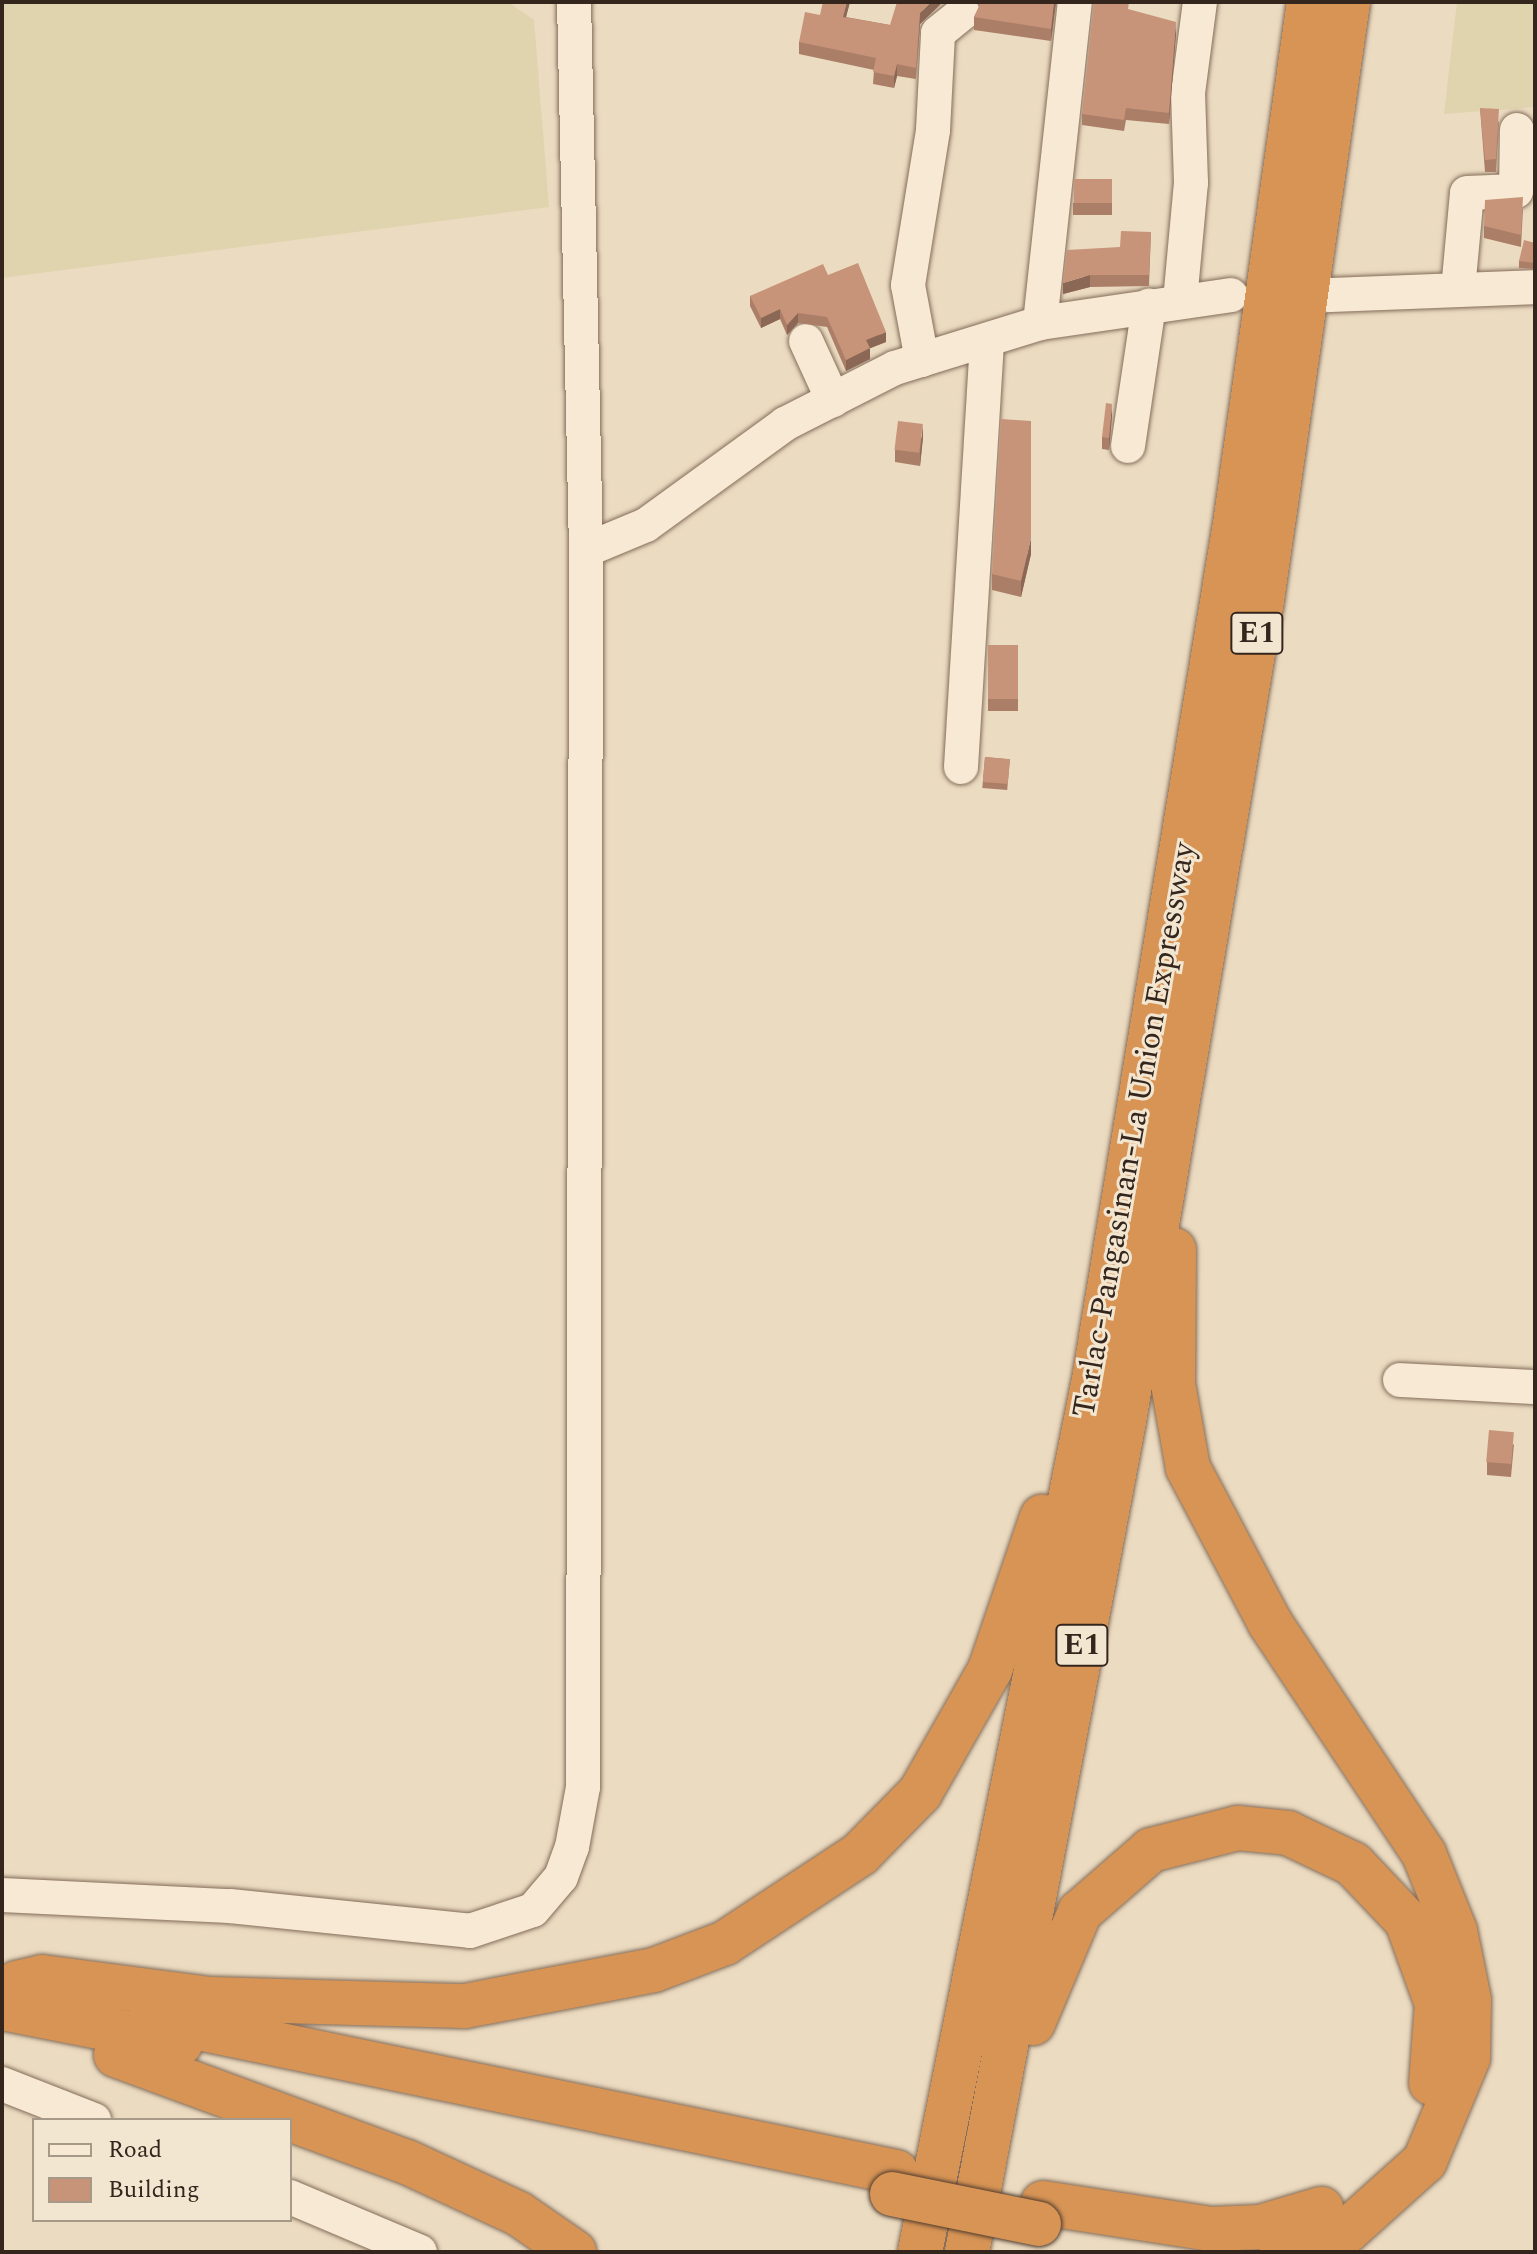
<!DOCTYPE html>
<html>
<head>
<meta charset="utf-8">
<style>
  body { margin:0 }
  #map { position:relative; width:1537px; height:2254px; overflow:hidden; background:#ebdbc1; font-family:Spectral,serif }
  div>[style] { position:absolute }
  .farmland>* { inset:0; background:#e0d4af }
  .roads { filter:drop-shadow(0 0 2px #846d5a) drop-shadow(0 0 2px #846d5a) }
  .minor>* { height:34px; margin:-17px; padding:0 17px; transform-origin:17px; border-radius:17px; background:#f7e9d4 }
  .highway>* { height:44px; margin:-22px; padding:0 22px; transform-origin:22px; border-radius:22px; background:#d79455 }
  .bridges { filter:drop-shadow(0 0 2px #513c2e) drop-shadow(0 0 2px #513c2e) }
  .highway-bridge>* { height:44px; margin:-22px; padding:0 22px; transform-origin:22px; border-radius:22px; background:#d79455 }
  .wall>* { inset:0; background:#ab7e68; transform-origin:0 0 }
  .shaded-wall>* { inset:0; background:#8b6755 }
  .building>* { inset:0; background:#c79379; transform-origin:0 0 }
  span { translate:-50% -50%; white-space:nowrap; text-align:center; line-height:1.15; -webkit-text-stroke:6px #f3e6d0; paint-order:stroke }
  .shield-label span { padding:2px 6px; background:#f3e6d0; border:2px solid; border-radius:6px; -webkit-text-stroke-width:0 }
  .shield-label { font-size:30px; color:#34261d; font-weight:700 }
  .street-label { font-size:32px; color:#34261d }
  .frame { position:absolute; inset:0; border:4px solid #34261d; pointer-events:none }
  .legend { position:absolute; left:32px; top:2118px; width:260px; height:104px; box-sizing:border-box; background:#f3e6d0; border:2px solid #a79988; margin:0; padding:10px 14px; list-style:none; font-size:24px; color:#34261d }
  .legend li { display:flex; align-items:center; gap:16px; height:40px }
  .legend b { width:40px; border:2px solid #a79988 }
</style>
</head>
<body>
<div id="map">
  <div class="farmland">
    <i style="clip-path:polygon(2px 2px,508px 2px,534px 20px,549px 207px,2px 278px)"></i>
    <i style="clip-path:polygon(1457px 2px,1535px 2px,1535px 107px,1444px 114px)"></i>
  </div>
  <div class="roads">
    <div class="minor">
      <i style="left:1458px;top:290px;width:97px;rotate:-84.7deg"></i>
      <i style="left:1467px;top:193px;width:49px;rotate:-2.3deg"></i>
      <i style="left:1516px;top:191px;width:61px;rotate:-89.1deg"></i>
      <i style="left:1328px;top:295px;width:207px;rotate:-2.2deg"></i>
      <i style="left:1180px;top:301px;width:119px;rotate:-84.7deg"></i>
      <i style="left:1191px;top:183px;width:90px;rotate:-91.9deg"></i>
      <i style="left:1188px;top:93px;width:92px;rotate:-82.5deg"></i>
      <i style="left:1040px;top:323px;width:323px;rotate:-83.8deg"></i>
      <i style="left:806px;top:341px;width:65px;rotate:65.4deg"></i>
      <i style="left:922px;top:360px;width:76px;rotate:-100.6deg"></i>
      <i style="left:908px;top:285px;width:157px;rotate:-80.8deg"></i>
      <i style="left:933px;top:130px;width:97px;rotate:-87deg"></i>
      <i style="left:938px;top:33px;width:32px;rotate:-39deg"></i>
      <i style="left:1128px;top:446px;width:142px;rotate:-81.5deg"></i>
      <i style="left:586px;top:550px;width:65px;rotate:-22.6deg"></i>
      <i style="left:646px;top:525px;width:172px;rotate:-36deg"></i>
      <i style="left:785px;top:424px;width:123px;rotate:-27deg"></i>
      <i style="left:895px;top:368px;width:152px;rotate:-17.2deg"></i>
      <i style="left:1040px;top:323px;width:193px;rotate:-8.3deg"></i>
      <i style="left:961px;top:767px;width:427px;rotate:-86.5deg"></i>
      <i style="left:1400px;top:1380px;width:135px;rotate:3deg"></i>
      <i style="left:2px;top:1895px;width:228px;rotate:2.8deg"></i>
      <i style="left:230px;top:1906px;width:241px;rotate:5.9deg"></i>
      <i style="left:470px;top:1931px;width:66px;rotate:-18.4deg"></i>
      <i style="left:533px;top:1910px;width:43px;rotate:-49.7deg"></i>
      <i style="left:561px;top:1877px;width:32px;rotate:-70deg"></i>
      <i style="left:572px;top:1847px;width:61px;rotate:-79.6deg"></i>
      <i style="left:583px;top:1787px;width:1237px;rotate:-89.86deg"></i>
      <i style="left:586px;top:550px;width:548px;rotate:-91.25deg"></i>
      <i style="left:2px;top:2084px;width:99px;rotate:21.4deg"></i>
      <i style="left:290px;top:2197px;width:141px;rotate:22.9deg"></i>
    </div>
    <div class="highway">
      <i style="left:1174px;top:1250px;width:134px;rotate:90.4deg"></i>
      <i style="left:1173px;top:1384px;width:85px;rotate:79.9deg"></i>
      <i style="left:1188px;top:1468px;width:175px;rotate:62.1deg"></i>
      <i style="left:1270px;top:1623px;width:278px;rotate:56.3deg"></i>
      <i style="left:1424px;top:1854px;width:83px;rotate:68.1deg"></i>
      <i style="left:1455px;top:1931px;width:70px;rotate:78.5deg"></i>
      <i style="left:1469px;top:2000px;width:58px;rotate:91deg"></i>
      <i style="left:1468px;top:2058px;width:112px;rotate:112.7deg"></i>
      <i style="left:1425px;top:2161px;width:105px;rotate:138.1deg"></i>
      <i style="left:1347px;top:2231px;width:69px;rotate:162.3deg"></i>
      <i style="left:17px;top:1983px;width:26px;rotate:-13deg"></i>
      <i style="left:42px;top:1977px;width:169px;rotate:7.5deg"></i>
      <i style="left:210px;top:1999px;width:255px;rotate:1.6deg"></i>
      <i style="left:465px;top:2006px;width:192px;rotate:-10.8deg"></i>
      <i style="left:654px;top:1970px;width:76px;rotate:-20.8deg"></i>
      <i style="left:725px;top:1943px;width:162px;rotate:-33.4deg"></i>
      <i style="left:860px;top:1854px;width:86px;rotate:-45.5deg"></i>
      <i style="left:920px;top:1793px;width:142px;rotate:-60.4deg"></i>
      <i style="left:990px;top:1670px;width:162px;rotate:-71.2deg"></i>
      <i style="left:2px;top:2008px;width:182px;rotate:11.1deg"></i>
      <i style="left:150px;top:2018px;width:762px;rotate:11.66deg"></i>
      <i style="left:1033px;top:2023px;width:121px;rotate:-67.1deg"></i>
      <i style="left:1080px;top:1912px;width:94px;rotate:-41.1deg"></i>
      <i style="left:1151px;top:1850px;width:90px;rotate:-14.2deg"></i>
      <i style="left:1238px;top:1828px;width:50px;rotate:5.7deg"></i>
      <i style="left:1288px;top:1833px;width:72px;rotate:25.5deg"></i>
      <i style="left:1353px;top:1864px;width:79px;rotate:46.5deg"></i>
      <i style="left:1407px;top:1921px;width:88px;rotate:70.1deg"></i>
      <i style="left:1437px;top:2004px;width:79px;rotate:94.3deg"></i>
      <i style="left:116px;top:2055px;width:310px;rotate:20.2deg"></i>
      <i style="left:407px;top:2162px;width:123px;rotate:24.9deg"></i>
      <i style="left:519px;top:2214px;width:67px;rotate:34.6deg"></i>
      <i style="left:1043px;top:2203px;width:170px;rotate:8.8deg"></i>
      <i style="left:1211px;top:2229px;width:49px;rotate:-2.3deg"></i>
      <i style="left:1260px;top:2227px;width:64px;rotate:-16.4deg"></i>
      <i style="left:920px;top:2252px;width:889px;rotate:-78.72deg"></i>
      <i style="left:1094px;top:1380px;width:868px;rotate:-80.65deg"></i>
      <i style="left:1235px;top:524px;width:527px;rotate:-81.93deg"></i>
      <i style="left:967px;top:2252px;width:846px;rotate:-79.3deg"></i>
      <i style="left:1124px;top:1421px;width:833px;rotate:-80.46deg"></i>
      <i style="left:1262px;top:600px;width:604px;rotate:-81.82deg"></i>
    </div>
  </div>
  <div class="bridges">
    <div class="highway-bridge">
      <i style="left:892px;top:2194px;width:150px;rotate:11.5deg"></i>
    </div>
  </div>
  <div class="wall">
    <i style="clip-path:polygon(850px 2px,846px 17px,890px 25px,942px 2px,920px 24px,916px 79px,897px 76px,894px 88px,873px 84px,874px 70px,799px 54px,799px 42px,820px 15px)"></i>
    <i style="clip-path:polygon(978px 2px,1056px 2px,1051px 41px,974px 30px,974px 17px,980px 5px)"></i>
    <i style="clip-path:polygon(1130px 10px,1176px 33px,1169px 124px,1126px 120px,1124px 131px,1082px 125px,1082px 114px)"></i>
    <i style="clip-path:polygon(1480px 108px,1499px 122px,1496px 172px,1485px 172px)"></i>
    <i style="clip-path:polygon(1112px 179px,1112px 215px,1073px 215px,1073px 203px)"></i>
    <i style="clip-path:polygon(1523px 209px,1521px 247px,1484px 238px,1484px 226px)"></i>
    <i style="clip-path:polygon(1151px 232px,1149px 286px,1090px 287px,1063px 294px,1120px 247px)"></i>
    <i style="clip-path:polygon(1535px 243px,1535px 269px,1519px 268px,1519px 261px)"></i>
    <i style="clip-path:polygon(828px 275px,886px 342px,869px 348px,870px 359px,846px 371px,827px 327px,798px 323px,787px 335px,780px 319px,761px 328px,750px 306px,750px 296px)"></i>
    <i style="clip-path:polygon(1112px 416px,1109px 450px,1102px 449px,1102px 437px)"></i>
    <i style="clip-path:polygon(923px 437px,920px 466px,895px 462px,895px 450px)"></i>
    <i style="clip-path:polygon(1031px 554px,1021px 597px,992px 590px,992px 574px)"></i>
    <i style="left:988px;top:645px;width:30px;height:66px"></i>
    <i style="left:985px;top:757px;width:25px;height:31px;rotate:5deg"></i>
    <i style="clip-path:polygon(1514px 1444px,1511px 1477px,1487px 1475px,1487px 1462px)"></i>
  </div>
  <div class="shaded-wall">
    <i style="clip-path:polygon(847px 2px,850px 2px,843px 28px,843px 17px)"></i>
    <i style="clip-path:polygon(931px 2px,942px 3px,920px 24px,916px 79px,920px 13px)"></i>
    <i style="clip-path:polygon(1054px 2px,1056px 2px,1051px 41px,1051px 29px)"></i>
    <i style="clip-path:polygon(1176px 22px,1176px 33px,1169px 124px,1169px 113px)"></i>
    <i style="clip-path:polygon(897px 64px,897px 76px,894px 88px,894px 76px)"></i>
    <i style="clip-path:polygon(1090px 275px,1090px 287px,1063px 294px,1063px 283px)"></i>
    <i style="clip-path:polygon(780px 309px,780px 319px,761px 328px,761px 318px)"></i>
    <i style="clip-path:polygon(798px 313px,798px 323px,787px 335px,787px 325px)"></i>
    <i style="clip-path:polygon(886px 332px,886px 342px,866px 350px,866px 340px)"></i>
    <i style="clip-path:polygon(870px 348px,870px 359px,846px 371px,846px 360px)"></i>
    <i style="clip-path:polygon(1112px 404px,1112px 416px,1109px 450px,1109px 438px)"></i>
    <i style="clip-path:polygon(923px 424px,923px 437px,920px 466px,920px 453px)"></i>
    <i style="clip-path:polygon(1031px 538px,1031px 554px,1021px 597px,1021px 581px)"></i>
  </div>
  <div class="building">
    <i style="clip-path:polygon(823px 2px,847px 2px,843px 17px,890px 25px,897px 2px,931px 2px,920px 13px,916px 68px,897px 64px,894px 76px,873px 72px,876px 58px,799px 42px,805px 12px,820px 15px)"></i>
    <i style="clip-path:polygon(981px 2px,1054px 2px,1051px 29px,974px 17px)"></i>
    <i style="clip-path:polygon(1094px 2px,1129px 2px,1128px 9px,1176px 22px,1169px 113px,1126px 108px,1124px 120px,1082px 114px)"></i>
    <i style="clip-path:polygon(1480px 108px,1499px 109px,1496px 159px,1485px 160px)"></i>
    <i style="left:1074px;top:179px;width:38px;height:24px"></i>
    <i style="clip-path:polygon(1523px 197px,1521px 235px,1484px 226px,1485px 200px)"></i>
    <i style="clip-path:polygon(1121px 231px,1151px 232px,1149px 275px,1090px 275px,1063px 283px,1067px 250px,1120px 247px)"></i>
    <i style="clip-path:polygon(1524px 240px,1535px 243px,1535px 263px,1519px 261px)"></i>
    <i style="clip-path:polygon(858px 263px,886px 332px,866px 340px,870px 348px,846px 360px,827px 317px,798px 313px,787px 325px,780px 309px,761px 318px,750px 296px,823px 264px,828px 275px)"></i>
    <i style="clip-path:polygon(1106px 403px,1112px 404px,1109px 438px,1102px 437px)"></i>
    <i style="clip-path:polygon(1001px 419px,1031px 421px,1031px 538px,1021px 581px,992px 574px)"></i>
    <i style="left:898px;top:421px;width:25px;height:29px;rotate:7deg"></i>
    <i style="left:988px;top:645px;width:30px;height:54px"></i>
    <i style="left:985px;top:757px;width:25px;height:25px;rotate:5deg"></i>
    <i style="left:1489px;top:1430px;width:25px;height:32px;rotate:5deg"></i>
  </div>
  <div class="shield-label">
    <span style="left:1257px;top:633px">E1</span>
    <span style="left:1082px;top:1645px">E1</span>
  </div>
  <div class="street-label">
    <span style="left:1135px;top:1130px;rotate:-80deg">Tarlac-Pangasinan-La Union Expressway</span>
  </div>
  <div class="frame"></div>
  <ul class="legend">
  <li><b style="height:10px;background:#f7e9d4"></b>Road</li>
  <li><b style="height:22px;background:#c79379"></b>Building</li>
  </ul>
</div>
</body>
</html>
